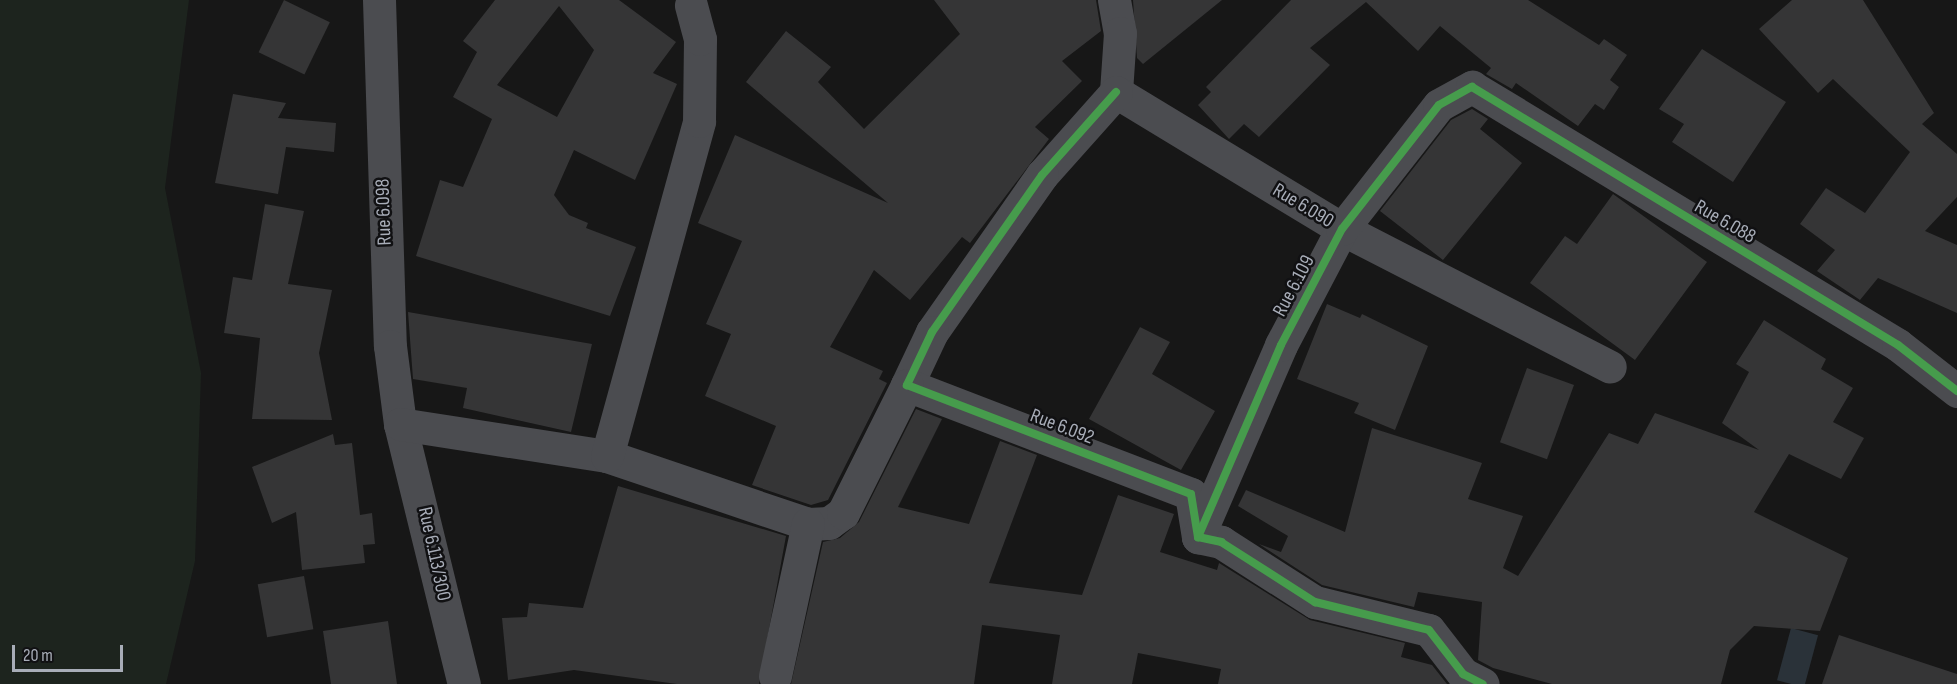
<!DOCTYPE html>
<html>
<head>
<meta charset="utf-8">
<style>
  body { margin:0 }
  #map { position:relative; width:1957px; height:684px; overflow:hidden; background:#171717; font-family:"Sofia Sans Condensed",sans-serif }
  div>[style] { position:absolute }
  .green>* { inset:0; background:#1d241e }
  .water>* { inset:0; background:#2a3239; transform-origin:0 0 }
  .building>* { inset:0; background:#353536; transform-origin:0 0 }
  .minor>* { height:33px; margin:-16.5px; padding:0 16.5px; transform-origin:16.5px; border-radius:16.5px; background:#4b4c50 }
  .cycleway>* { height:8px; margin:-4px; padding:0 4px; transform-origin:4px; border-radius:4px; background:#469c4c }
  span { translate:-50% -50%; white-space:nowrap; text-align:center; line-height:1.15; -webkit-text-stroke:5px #111113; paint-order:stroke }
  .street-label { font-size:20px; color:#a8adb8 }
  .scale { position:absolute; left:12px; top:645px; width:111px; height:27px; box-sizing:border-box; border:3px solid #a8adb8; border-top:0; padding-left:8px; font-size:18px; line-height:21px; white-space:nowrap; color:#a8adb8; -webkit-text-stroke:4px #111113; paint-order:stroke }
</style>
</head>
<body>
<div id="map">
  <div class="green">
    <i style="clip-path:polygon(0 0,189px 0,165px 188px,201px 373px,195px 561px,166px 684px,0 684px)"></i>
  </div>
  <div class="water">
    <i style="left:1791px;top:628px;width:28px;height:54px;rotate:15deg"></i>
  </div>
  <div class="building">
    <i style="left:284px;top:0;width:51px;height:58px;rotate:26deg"></i>
    <i style="clip-path:polygon(evenodd,495px 0,619px 0,676px 42px,653px 73px,677px 84px,635px 180px,574px 150px,554px 195px,569px 215px,588px 223px,586px 228px,636px 247px,610px 316px,416px 256px,440px 180px,463px 187px,492px 119px,453px 97px,477px 52px,463px 41px,495px 0,559px 6px,594px 50px,557px 117px,497px 85px,559px 6px)"></i>
    <i style="clip-path:polygon(934px 0,1096px 0,1101px 31px,1062px 61px,1082px 81px,1035px 127px,1049px 139px,970px 243px,962px 237px,910px 300px,874px 270px,830px 347px,883px 371px,879px 379px,887px 383px,828px 500px,811px 505px,752px 485px,776px 426px,705px 396px,731px 334px,706px 324px,742px 241px,698px 223px,735px 135px,888px 203px,746px 82px,786px 31px,831px 67px,818px 82px,864px 129px,960px 34px)"></i>
    <i style="clip-path:polygon(1133px 0,1222px 0,1143px 64px,1137px 58px)"></i>
    <i style="clip-path:polygon(1291px 0,1528px 0,1599px 45px,1604px 39px,1627px 55px,1610px 80px,1619px 87px,1604px 110px,1595px 104px,1578px 126px,1516px 83px,1512px 89px,1486px 74px,1491px 68px,1440px 26px,1418px 51px,1366px 2px,1310px 48px,1330px 65px,1259px 137px,1244px 124px,1229px 139px,1198px 105px,1211px 92px,1206px 87px)"></i>
    <i style="clip-path:polygon(1792px 0,1863px 0,1934px 113px,1922px 124px,1957px 154px,1957px 197px,1925px 231px,1957px 245px,1957px 313px,1878px 278px,1860px 300px,1817px 271px,1835px 250px,1800px 224px,1826px 188px,1865px 213px,1910px 152px,1833px 79px,1818px 93px,1759px 29px)"></i>
    <i style="clip-path:polygon(1702px 49px,1786px 102px,1733px 182px,1672px 142px,1684px 124px,1659px 109px)"></i>
    <i style="clip-path:polygon(233px 94px,286px 103px,278px 118px,336px 123px,334px 152px,286px 147px,278px 194px,215px 183px)"></i>
    <i style="clip-path:polygon(1472px 109px,1488px 119px,1480px 129px,1522px 163px,1443px 260px,1380px 211px,1451px 120px)"></i>
    <i style="clip-path:polygon(1613px 194px,1707px 262px,1635px 360px,1530px 283px,1565px 236px,1577px 244px)"></i>
    <i style="clip-path:polygon(265px 204px,304px 211px,288px 284px,332px 290px,319px 353px,332px 420px,252px 419px,260px 338px,224px 333px,233px 277px,252px 280px)"></i>
    <i style="clip-path:polygon(1327px 304px,1360px 318px,1362px 314px,1428px 346px,1395px 430px,1354px 413px,1359px 403px,1297px 379px)"></i>
    <i style="clip-path:polygon(408px 312px,592px 344px,571px 432px,463px 408px,467px 388px,413px 379px)"></i>
    <i style="clip-path:polygon(1764px 320px,1826px 359px,1821px 369px,1853px 388px,1833px 422px,1864px 438px,1841px 479px,1789px 454px,1754px 512px,1848px 558px,1820px 631px,1754px 626px,1730px 650px,1721px 684px,1552px 684px,1493px 668px,1478px 660px,1482px 602px,1418px 592px,1414px 607px,1322px 585px,1259px 544px,1281px 552px,1288px 536px,1238px 506px,1246px 490px,1345px 532px,1372px 428px,1482px 463px,1468px 499px,1523px 516px,1503px 568px,1518px 576px,1609px 433px,1638px 444px,1655px 413px,1759px 450px,1722px 423px,1749px 372px,1736px 364px)"></i>
    <i style="clip-path:polygon(1140px 327px,1170px 342px,1152px 374px,1215px 411px,1181px 470px,1089px 419px)"></i>
    <i style="left:1527px;top:368px;width:50px;height:79px;rotate:20deg"></i>
    <i style="clip-path:polygon(916px 409px,942px 419px,898px 507px,969px 524px,1000px 441px,1037px 455px,989px 583px,1082px 595px,1118px 495px,1174px 514px,1160px 552px,1217px 570px,1219px 563px,1310px 620px,1405px 643px,1401px 657px,1432px 665px,1447px 684px,1218px 684px,1221px 669px,1138px 653px,1132px 684px,1052px 684px,1060px 635px,982px 625px,974px 684px,791px 684px,823px 542px,840px 538px,859px 522px)"></i>
    <i style="clip-path:polygon(333px 434px,335px 445px,352px 443px,360px 515px,372px 513px,375px 544px,363px 545px,365px 563px,302px 570px,296px 512px,272px 523px,252px 467px)"></i>
    <i style="clip-path:polygon(618px 486px,786px 536px,759px 684px,677px 684px,574px 670px,508px 680px,502px 618px,527px 617px,529px 603px,583px 608px)"></i>
    <i style="left:304px;top:576px;width:54px;height:47px;rotate:80deg"></i>
    <i style="clip-path:polygon(388px 621px,397px 684px,331px 684px,323px 631px)"></i>
    <i style="clip-path:polygon(1839px 635px,1957px 674px,1957px 684px,1822px 684px)"></i>
  </div>
  <div class="minor">
    <i style="left:379px;top:0;width:346px;rotate:88.2deg"></i>
    <i style="left:390px;top:346px;width:79px;rotate:82.7deg"></i>
    <i style="left:400px;top:424px;width:268px;rotate:76.2deg"></i>
    <i style="left:1114px;top:0;width:34px;rotate:80deg"></i>
    <i style="left:1120px;top:33px;width:59px;rotate:93.9deg"></i>
    <i style="left:1116px;top:92px;width:264px;rotate:31.2deg"></i>
    <i style="left:1342px;top:229px;width:301px;rotate:27.2deg"></i>
    <i style="left:1116px;top:92px;width:111px;rotate:131.7deg"></i>
    <i style="left:1042px;top:175px;width:192px;rotate:125deg"></i>
    <i style="left:932px;top:332px;width:59px;rotate:115.3deg"></i>
    <i style="left:907px;top:385px;width:304px;rotate:21deg"></i>
    <i style="left:1191px;top:494px;width:44px;rotate:80.8deg"></i>
    <i style="left:1198px;top:537px;width:24px;rotate:12deg"></i>
    <i style="left:1221px;top:542px;width:112px;rotate:32.6deg"></i>
    <i style="left:1315px;top:602px;width:117px;rotate:13.8deg"></i>
    <i style="left:1429px;top:630px;width:56px;rotate:52.3deg"></i>
    <i style="left:1463px;top:674px;width:22px;rotate:27deg"></i>
    <i style="left:400px;top:424px;width:209px;rotate:8.8deg"></i>
    <i style="left:607px;top:456px;width:212px;rotate:18.7deg"></i>
    <i style="left:808px;top:524px;width:21px;rotate:-3deg"></i>
    <i style="left:829px;top:523px;width:17px;rotate:-36deg"></i>
    <i style="left:843px;top:513px;width:143px;rotate:-63.4deg"></i>
    <i style="left:607px;top:456px;width:347px;rotate:-74.6deg"></i>
    <i style="left:699px;top:121px;width:82px;rotate:-89.3deg"></i>
    <i style="left:700px;top:39px;width:35px;rotate:-105deg"></i>
    <i style="left:1198px;top:537px;width:209px;rotate:-66.6deg"></i>
    <i style="left:1281px;top:345px;width:131px;rotate:-62.3deg"></i>
    <i style="left:1342px;top:229px;width:157px;rotate:-52deg"></i>
    <i style="left:1439px;top:105px;width:38px;rotate:-29deg"></i>
    <i style="left:1472px;top:87px;width:498px;rotate:31.2deg"></i>
    <i style="left:1898px;top:345px;width:75px;rotate:37.9deg"></i>
    <i style="left:775px;top:676px;width:156px;rotate:-77.8deg"></i>
  </div>
  <div class="cycleway">
    <i style="left:1116px;top:92px;width:111px;rotate:131.7deg"></i>
    <i style="left:1042px;top:175px;width:192px;rotate:125deg"></i>
    <i style="left:932px;top:332px;width:59px;rotate:115.3deg"></i>
    <i style="left:907px;top:385px;width:304px;rotate:21deg"></i>
    <i style="left:1191px;top:494px;width:44px;rotate:80.8deg"></i>
    <i style="left:1198px;top:537px;width:24px;rotate:12deg"></i>
    <i style="left:1221px;top:542px;width:112px;rotate:32.6deg"></i>
    <i style="left:1315px;top:602px;width:117px;rotate:13.8deg"></i>
    <i style="left:1429px;top:630px;width:56px;rotate:52.3deg"></i>
    <i style="left:1463px;top:674px;width:22px;rotate:27deg"></i>
    <i style="left:1198px;top:537px;width:209px;rotate:-66.6deg"></i>
    <i style="left:1281px;top:345px;width:131px;rotate:-62.3deg"></i>
    <i style="left:1342px;top:229px;width:157px;rotate:-52deg"></i>
    <i style="left:1439px;top:105px;width:38px;rotate:-29deg"></i>
    <i style="left:1472px;top:87px;width:498px;rotate:31.2deg"></i>
    <i style="left:1898px;top:345px;width:75px;rotate:37.9deg"></i>
  </div>
  <div class="street-label">
    <span style="left:1303px;top:206px;rotate:31deg">Rue 6.090</span>
    <span style="left:384px;top:212px;rotate:-92deg">Rue 6.098</span>
    <span style="left:1725px;top:222px;rotate:30deg">Rue 6.088</span>
    <span style="left:1294px;top:286px;rotate:-62deg">Rue 6.109</span>
    <span style="left:1062px;top:427px;rotate:21deg">Rue 6.092</span>
    <span style="left:434px;top:554px;rotate:78deg">Rue 6.113/300</span>
  </div>
  <div class="scale">20 m</div>
</div>
</body>
</html>
